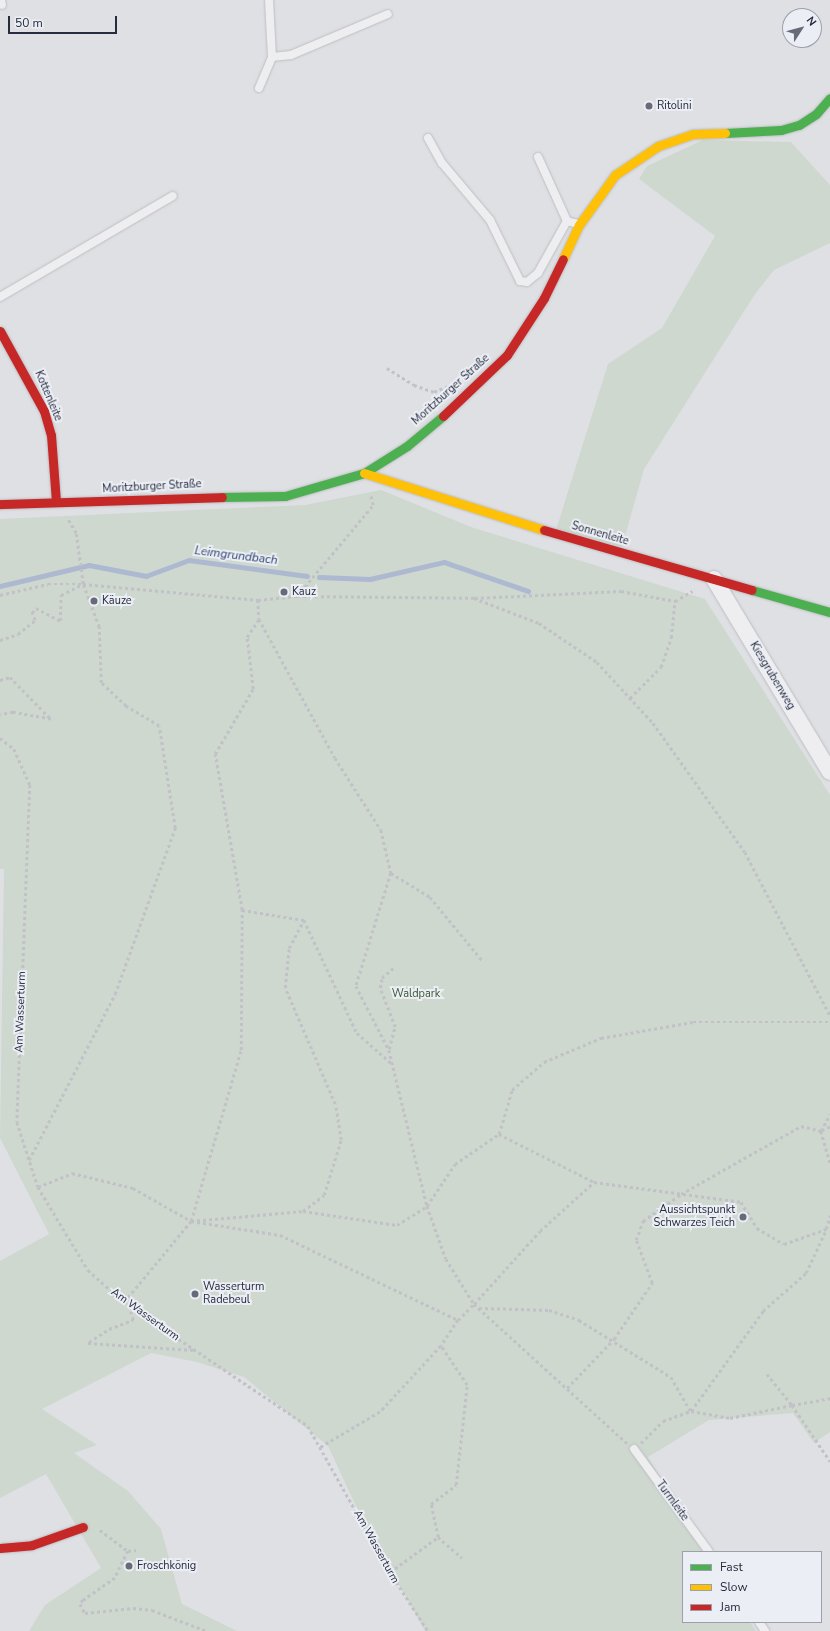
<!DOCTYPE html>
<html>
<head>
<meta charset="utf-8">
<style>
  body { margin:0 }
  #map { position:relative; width:830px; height:1631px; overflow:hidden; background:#dfe0e4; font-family:"Nunito Sans",sans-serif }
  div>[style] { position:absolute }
  .green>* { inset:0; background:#ced8cf }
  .stream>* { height:4.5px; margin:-2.25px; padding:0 2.25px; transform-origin:2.25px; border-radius:2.25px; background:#acb9d0 }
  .path>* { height:2.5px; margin-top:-1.25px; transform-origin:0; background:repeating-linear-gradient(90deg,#c1c1c7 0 3px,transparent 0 6px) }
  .roads { filter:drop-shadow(0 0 1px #bdbec2) drop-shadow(0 0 1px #bdbec2) }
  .lane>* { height:8px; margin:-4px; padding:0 4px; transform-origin:4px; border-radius:4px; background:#eeeef1 }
  .street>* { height:16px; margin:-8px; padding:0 8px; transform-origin:8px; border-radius:8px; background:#eeeef1 }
  .fast>* { height:9px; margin:-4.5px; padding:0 4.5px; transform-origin:4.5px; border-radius:4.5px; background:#4caf50 }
  .slow>* { height:9px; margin:-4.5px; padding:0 4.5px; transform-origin:4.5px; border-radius:4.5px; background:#ffc107 }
  .jam>* { height:9px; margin:-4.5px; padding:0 4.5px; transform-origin:4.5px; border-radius:4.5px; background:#c62828 }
  .dots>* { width:11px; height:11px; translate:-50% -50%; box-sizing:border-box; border:2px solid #ebeef4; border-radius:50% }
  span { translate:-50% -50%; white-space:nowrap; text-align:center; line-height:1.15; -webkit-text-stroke:4px #ebeef4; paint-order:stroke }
  .poi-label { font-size:11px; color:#262b3d }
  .left { translate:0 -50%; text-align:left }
  .right { translate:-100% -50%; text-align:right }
  .street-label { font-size:11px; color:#262b3d }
  .park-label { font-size:11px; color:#355933 }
  .water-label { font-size:12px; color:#2f4571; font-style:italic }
  .legend { position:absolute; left:682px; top:1551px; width:140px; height:72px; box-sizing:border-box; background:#ebeef4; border:1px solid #9ca0ab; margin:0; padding:5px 7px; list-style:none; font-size:12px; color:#262b3d }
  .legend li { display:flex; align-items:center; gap:8px; height:20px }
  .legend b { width:20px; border:1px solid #9ca0ab }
  .north { position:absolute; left:782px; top:8px; width:40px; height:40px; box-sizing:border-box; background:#ebeef4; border:1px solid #9ca0ab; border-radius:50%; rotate:54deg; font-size:11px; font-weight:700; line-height:16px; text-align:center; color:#262b3d }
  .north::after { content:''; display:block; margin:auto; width:14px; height:18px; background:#676a77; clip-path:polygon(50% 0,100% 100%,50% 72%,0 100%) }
  .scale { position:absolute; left:8px; top:16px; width:109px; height:18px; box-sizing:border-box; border:2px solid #262b3d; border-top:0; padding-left:5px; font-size:12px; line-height:14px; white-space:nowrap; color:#262b3d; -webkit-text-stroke:3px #ebeef4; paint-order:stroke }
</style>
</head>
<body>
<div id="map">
  <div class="green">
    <i style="clip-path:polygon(703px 140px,791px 142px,830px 185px,830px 243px,774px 270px,755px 294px,644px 469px,622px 547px,556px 530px,608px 364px,662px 328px,715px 236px,639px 179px,647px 166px)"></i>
    <i style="clip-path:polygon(381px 490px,471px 527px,705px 599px,830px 795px,830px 1432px,814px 1443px,793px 1413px,709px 1420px,648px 1457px,707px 1552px,683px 1552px,683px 1622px,750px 1622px,756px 1631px,425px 1631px,361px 1517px,328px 1446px,244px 1377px,197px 1362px,151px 1353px,42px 1409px,97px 1445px,74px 1453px,128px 1491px,161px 1529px,182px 1604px,237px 1631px,29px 1631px,45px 1605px,101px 1568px,46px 1474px,0 1498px,0 1261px,49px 1234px,0 1138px,4px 869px,0 869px,0 519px,305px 505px)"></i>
  </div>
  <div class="stream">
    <i style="left:319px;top:577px;width:51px;rotate:2.2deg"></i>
    <i style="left:370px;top:579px;width:76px;rotate:-12.9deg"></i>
    <i style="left:444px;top:562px;width:89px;rotate:19deg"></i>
    <i style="left:0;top:586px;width:91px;rotate:-13.3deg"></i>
    <i style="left:89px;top:565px;width:58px;rotate:10.9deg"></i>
    <i style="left:146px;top:576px;width:46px;rotate:-20.4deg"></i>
    <i style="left:189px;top:560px;width:119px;rotate:7.7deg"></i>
  </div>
  <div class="path">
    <i style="left:387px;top:368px;width:32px;rotate:32deg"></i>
    <i style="left:414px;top:385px;width:21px;rotate:19deg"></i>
    <i style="left:434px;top:392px;width:15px;rotate:-23deg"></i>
    <i style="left:0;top:595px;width:49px;rotate:-12.9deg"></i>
    <i style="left:48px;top:584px;width:35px"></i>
    <i style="left:83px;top:584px;width:176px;rotate:5.2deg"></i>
    <i style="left:258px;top:600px;width:39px;rotate:-6deg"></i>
    <i style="left:297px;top:596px;width:177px;rotate:0.6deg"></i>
    <i style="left:474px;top:598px;width:70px;rotate:21deg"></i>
    <i style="left:539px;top:623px;width:70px;rotate:33.9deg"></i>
    <i style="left:597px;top:662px;width:83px;rotate:47.4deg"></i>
    <i style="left:653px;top:723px;width:158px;rotate:54.5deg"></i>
    <i style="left:745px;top:852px;width:184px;rotate:62.5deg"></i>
    <i style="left:297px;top:596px;width:119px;rotate:-50.1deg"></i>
    <i style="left:373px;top:505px;width:11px;rotate:-105deg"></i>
    <i style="left:475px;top:598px;width:146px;rotate:-2.7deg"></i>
    <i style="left:621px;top:591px;width:55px;rotate:10.5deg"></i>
    <i style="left:675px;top:601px;width:20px;rotate:-30deg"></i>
    <i style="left:258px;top:600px;width:19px;rotate:87deg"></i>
    <i style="left:259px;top:619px;width:158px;rotate:61.3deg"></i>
    <i style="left:335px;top:758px;width:85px;rotate:57.4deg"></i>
    <i style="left:381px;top:830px;width:44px;rotate:76.9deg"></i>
    <i style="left:391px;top:873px;width:118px;rotate:107.2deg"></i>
    <i style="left:356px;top:986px;width:72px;rotate:62.7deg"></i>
    <i style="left:389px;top:1050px;width:161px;rotate:76.3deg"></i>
    <i style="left:427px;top:1206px;width:56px;rotate:70.3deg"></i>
    <i style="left:446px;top:1259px;width:53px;rotate:58.1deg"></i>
    <i style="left:474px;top:1304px;width:98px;rotate:-47.9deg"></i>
    <i style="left:540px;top:1231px;width:73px;rotate:-42.2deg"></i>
    <i style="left:594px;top:1182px;width:148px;rotate:7.7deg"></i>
    <i style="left:741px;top:1202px;width:31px;rotate:58deg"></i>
    <i style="left:757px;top:1228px;width:31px;rotate:31deg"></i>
    <i style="left:784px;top:1244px;width:45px;rotate:-19.7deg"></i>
    <i style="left:826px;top:1229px;width:14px;rotate:-73deg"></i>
    <i style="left:0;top:640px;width:19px;rotate:-18deg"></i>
    <i style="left:18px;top:634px;width:22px;rotate:-39deg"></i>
    <i style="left:35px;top:620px;width:8px;rotate:-113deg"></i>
    <i style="left:32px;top:613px;width:6px;rotate:-51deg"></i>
    <i style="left:36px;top:608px;width:27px;rotate:28deg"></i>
    <i style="left:60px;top:621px;width:26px;rotate:-88deg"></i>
    <i style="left:61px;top:595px;width:22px;rotate:-27deg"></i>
    <i style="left:0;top:680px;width:10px;rotate:-17deg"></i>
    <i style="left:10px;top:677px;width:59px;rotate:45.7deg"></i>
    <i style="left:51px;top:719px;width:39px;rotate:-170deg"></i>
    <i style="left:13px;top:712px;width:13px;rotate:167deg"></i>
    <i style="left:630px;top:698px;width:44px;rotate:-45deg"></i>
    <i style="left:661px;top:667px;width:31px;rotate:-71deg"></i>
    <i style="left:671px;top:638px;width:37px;rotate:-84deg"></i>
    <i style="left:0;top:738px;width:18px;rotate:38deg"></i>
    <i style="left:14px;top:749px;width:39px;rotate:66deg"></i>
    <i style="left:30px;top:785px;width:337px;rotate:92.2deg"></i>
    <i style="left:17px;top:1122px;width:68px;rotate:72.1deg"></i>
    <i style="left:38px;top:1187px;width:97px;rotate:58.9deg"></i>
    <i style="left:88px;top:1270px;width:48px;rotate:41.6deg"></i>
    <i style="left:124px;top:1302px;width:222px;rotate:34deg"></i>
    <i style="left:308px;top:1426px;width:167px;rotate:60.7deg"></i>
    <i style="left:390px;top:1572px;width:70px;rotate:57.2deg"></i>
    <i style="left:391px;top:873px;width:46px;rotate:31.6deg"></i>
    <i style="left:430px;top:897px;width:82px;rotate:50.5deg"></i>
    <i style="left:242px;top:910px;width:63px;rotate:9.2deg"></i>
    <i style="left:304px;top:920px;width:125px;rotate:64.9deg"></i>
    <i style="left:357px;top:1033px;width:45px;rotate:41.4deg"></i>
    <i style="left:389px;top:1049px;width:23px;rotate:-75deg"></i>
    <i style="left:395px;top:1027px;width:42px;rotate:-111deg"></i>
    <i style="left:380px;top:988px;width:10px;rotate:-79deg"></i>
    <i style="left:382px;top:978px;width:15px;rotate:-42deg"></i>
    <i style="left:830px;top:1127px;width:10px;rotate:156deg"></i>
    <i style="left:821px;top:1131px;width:33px;rotate:74deg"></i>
    <i style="left:499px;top:1134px;width:46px;rotate:-73.5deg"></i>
    <i style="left:512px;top:1090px;width:43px;rotate:-41.2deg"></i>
    <i style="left:544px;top:1062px;width:62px;rotate:-22.8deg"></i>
    <i style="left:601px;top:1038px;width:93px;rotate:-9.9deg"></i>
    <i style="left:693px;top:1022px;width:137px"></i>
    <i style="left:29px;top:1160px;width:187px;rotate:-62.6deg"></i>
    <i style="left:115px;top:994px;width:177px;rotate:-70.1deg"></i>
    <i style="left:175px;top:828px;width:103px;rotate:-98.9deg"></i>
    <i style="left:159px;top:726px;width:39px;rotate:-149deg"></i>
    <i style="left:126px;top:706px;width:34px;rotate:-137deg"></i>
    <i style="left:101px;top:683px;width:56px;rotate:-92deg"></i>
    <i style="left:99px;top:627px;width:46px;rotate:-110.4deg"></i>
    <i style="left:83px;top:584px;width:51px;rotate:-97.8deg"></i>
    <i style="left:76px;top:533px;width:17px;rotate:-121deg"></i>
    <i style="left:38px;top:1187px;width:37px;rotate:-22deg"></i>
    <i style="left:72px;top:1173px;width:63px;rotate:13.8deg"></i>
    <i style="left:133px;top:1188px;width:67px;rotate:29.6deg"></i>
    <i style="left:191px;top:1221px;width:112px;rotate:-5.1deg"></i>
    <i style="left:303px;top:1211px;width:26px;rotate:-37deg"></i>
    <i style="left:324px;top:1195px;width:58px;rotate:-72.8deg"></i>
    <i style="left:341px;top:1140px;width:36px;rotate:-99deg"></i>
    <i style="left:335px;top:1104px;width:126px;rotate:-113.3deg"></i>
    <i style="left:285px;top:988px;width:40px;rotate:-84.3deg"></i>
    <i style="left:289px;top:948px;width:32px;rotate:-62deg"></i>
    <i style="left:303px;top:1211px;width:95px;rotate:8.5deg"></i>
    <i style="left:397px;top:1225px;width:36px;rotate:-32deg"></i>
    <i style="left:427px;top:1206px;width:50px;rotate:-56.3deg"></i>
    <i style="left:455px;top:1164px;width:53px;rotate:-34.3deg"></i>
    <i style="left:499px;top:1134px;width:106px;rotate:26.8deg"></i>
    <i style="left:191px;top:1221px;width:178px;rotate:-73.7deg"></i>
    <i style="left:241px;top:1050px;width:140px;rotate:-89.6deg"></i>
    <i style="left:242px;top:910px;width:158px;rotate:-99.8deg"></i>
    <i style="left:215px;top:754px;width:75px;rotate:-59.7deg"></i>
    <i style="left:253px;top:689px;width:52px;rotate:-96.6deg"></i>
    <i style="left:247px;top:637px;width:22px;rotate:-56deg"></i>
    <i style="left:124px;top:1302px;width:105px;rotate:-50.4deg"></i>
    <i style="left:191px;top:1221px;width:90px;rotate:8.9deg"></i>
    <i style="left:280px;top:1235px;width:197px;rotate:25.5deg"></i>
    <i style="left:458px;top:1320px;width:31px;rotate:123deg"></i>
    <i style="left:441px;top:1346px;width:90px;rotate:132.7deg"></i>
    <i style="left:380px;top:1412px;width:69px;rotate:149.3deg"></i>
    <i style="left:479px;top:1308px;width:70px;rotate:1.6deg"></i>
    <i style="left:549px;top:1310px;width:32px;rotate:18deg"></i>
    <i style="left:579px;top:1320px;width:108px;rotate:31.8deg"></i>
    <i style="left:671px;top:1377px;width:39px;rotate:60deg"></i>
    <i style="left:691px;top:1411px;width:123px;rotate:-54.2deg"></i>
    <i style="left:763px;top:1311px;width:57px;rotate:-41.5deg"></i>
    <i style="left:806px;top:1273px;width:47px;rotate:-65.1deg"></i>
    <i style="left:458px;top:1320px;width:23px;rotate:-45deg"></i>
    <i style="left:474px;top:1304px;width:207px;rotate:42.3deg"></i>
    <i style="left:89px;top:1342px;width:24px;rotate:-33deg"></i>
    <i style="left:109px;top:1329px;width:26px;rotate:-21deg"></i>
    <i style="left:133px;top:1320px;width:15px;rotate:-106deg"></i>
    <i style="left:88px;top:1343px;width:106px;rotate:3.8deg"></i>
    <i style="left:767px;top:1374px;width:40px;rotate:51deg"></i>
    <i style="left:792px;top:1405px;width:39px;rotate:-10deg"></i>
    <i style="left:567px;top:1388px;width:68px;rotate:-46.2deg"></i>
    <i style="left:614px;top:1339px;width:68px;rotate:-55.8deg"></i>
    <i style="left:652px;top:1283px;width:46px;rotate:-110.4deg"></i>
    <i style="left:636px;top:1240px;width:20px;rotate:-70deg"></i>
    <i style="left:643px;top:1221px;width:47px;rotate:-35.4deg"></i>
    <i style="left:681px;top:1194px;width:138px;rotate:-29.5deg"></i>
    <i style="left:801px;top:1126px;width:21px;rotate:14deg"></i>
    <i style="left:821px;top:1131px;width:19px;rotate:-62deg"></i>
    <i style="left:641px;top:1443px;width:31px;rotate:-45deg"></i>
    <i style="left:663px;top:1421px;width:30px;rotate:-20deg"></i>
    <i style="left:691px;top:1411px;width:40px;rotate:10deg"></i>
    <i style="left:730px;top:1418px;width:63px;rotate:-11.8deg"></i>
    <i style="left:792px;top:1405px;width:68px;rotate:55.8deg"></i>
    <i style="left:100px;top:1530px;width:35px;rotate:37deg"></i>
    <i style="left:438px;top:1537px;width:34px;rotate:-102deg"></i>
    <i style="left:431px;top:1504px;width:31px;rotate:-37deg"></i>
    <i style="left:456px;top:1485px;width:101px;rotate:-83.7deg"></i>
    <i style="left:467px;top:1385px;width:47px;rotate:-123.7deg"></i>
    <i style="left:128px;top:1551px;width:30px;rotate:116deg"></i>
    <i style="left:115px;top:1578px;width:39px;rotate:145deg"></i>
    <i style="left:83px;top:1600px;width:5px;rotate:127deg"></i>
    <i style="left:80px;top:1604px;width:10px;rotate:61deg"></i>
    <i style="left:85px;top:1613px;width:48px;rotate:-5.9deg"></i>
    <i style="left:133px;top:1608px;width:19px;rotate:6deg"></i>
    <i style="left:152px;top:1610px;width:59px;rotate:20.9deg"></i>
    <i style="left:128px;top:1551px;width:8px;rotate:-7deg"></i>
    <i style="left:390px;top:1572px;width:59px;rotate:-36.1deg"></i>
    <i style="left:438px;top:1537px;width:32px;rotate:41deg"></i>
  </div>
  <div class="roads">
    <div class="lane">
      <i style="left:1px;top:0;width:5px;rotate:79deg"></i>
      <i style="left:272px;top:57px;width:19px;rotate:-6deg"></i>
      <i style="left:291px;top:55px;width:105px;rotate:-22.9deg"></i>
      <i style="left:259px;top:88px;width:34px;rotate:-67deg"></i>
      <i style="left:272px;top:57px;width:57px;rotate:-93deg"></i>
      <i style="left:428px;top:138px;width:29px;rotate:61deg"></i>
      <i style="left:442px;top:163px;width:75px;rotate:49.9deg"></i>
      <i style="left:490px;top:220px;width:68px;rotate:63.8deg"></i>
      <i style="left:520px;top:281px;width:7px;rotate:8deg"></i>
      <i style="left:527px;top:282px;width:14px;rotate:-39deg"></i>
      <i style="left:538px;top:273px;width:60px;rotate:-60.9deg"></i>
      <i style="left:567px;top:221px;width:11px;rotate:15deg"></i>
      <i style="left:538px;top:157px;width:70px;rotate:65.6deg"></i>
      <i style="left:0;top:297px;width:200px;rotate:-30.3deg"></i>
      <i style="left:634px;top:1449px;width:127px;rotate:53.9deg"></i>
      <i style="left:759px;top:1622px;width:11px;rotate:56deg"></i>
    </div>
    <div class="street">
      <i style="left:714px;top:579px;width:225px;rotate:59deg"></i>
    </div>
    <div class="fast">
      <i style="left:725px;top:133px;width:56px;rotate:-3.1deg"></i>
      <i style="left:781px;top:130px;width:19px;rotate:-16deg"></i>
      <i style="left:799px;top:125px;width:20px;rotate:-33deg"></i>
      <i style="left:816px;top:114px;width:21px;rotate:-49deg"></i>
      <i style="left:222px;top:497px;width:63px;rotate:-0.9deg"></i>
      <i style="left:285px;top:496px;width:82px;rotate:-16.2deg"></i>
      <i style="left:364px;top:473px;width:51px;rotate:-32.1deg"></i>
      <i style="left:407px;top:446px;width:47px;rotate:-39.8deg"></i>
      <i style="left:752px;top:590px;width:81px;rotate:15.8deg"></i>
    </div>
    <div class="slow">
      <i style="left:563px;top:259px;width:38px;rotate:-65deg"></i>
      <i style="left:579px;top:225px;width:62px;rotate:-54.2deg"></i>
      <i style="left:615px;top:175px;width:52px;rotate:-34deg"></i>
      <i style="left:658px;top:146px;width:37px;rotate:-19deg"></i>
      <i style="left:693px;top:134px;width:32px;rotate:-2deg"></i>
      <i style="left:364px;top:473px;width:189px;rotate:17.6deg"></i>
    </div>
    <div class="jam">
      <i style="left:0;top:331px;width:91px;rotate:61.2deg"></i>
      <i style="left:44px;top:411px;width:25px;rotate:74deg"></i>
      <i style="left:51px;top:435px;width:66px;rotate:85.7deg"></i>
      <i style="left:443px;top:416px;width:88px;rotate:-43.6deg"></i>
      <i style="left:507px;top:355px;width:68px;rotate:-57deg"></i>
      <i style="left:544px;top:298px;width:43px;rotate:-64deg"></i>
      <i style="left:0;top:504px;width:222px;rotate:-1.8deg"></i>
      <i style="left:544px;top:530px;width:216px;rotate:16.1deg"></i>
      <i style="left:0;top:1548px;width:32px;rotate:-5deg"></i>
      <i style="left:32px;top:1545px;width:54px;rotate:-19.4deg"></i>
    </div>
  </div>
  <div class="dots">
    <i style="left:649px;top:106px;background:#676a77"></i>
    <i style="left:284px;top:592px;background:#676a77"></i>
    <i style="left:94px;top:601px;background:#676a77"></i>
    <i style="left:743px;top:1217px;background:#676a77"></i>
    <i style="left:195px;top:1294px;background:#676a77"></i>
    <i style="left:129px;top:1566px;background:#676a77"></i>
  </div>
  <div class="poi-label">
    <span class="left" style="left:657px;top:106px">Ritolini</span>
    <span class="left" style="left:292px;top:592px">Kauz</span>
    <span class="left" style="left:102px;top:601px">Käuze</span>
    <span class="right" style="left:735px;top:1217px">Aussichtspunkt<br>Schwarzes Teich</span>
    <span class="left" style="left:203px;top:1294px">Wasserturm<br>Radebeul</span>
    <span class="left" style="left:137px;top:1566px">Froschkönig</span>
  </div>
  <div class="street-label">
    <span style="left:451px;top:390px;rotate:-42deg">Moritzburger Straße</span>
    <span style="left:48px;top:396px;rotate:67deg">Kottenleite</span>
    <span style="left:152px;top:487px;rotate:-3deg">Moritzburger Straße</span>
    <span style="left:600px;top:534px;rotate:16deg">Sonnenleite</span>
    <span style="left:772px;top:676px;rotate:59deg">Kiesgrubenweg</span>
    <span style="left:21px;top:1012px;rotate:-88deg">Am Wasserturm</span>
    <span style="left:145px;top:1315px;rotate:36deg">Am Wasserturm</span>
    <span style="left:672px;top:1501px;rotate:54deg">Turmleite</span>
    <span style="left:376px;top:1547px;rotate:61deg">Am Wasserturm</span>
  </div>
  <div class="park-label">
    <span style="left:416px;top:994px">Waldpark</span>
  </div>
  <div class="water-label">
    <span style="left:236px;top:556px;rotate:7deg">Leimgrundbach</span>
  </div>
  <ul class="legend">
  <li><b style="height:5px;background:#4caf50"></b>Fast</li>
  <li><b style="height:5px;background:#ffc107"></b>Slow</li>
  <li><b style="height:5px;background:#c62828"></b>Jam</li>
  </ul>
  <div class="north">N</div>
  <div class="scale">50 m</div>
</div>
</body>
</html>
